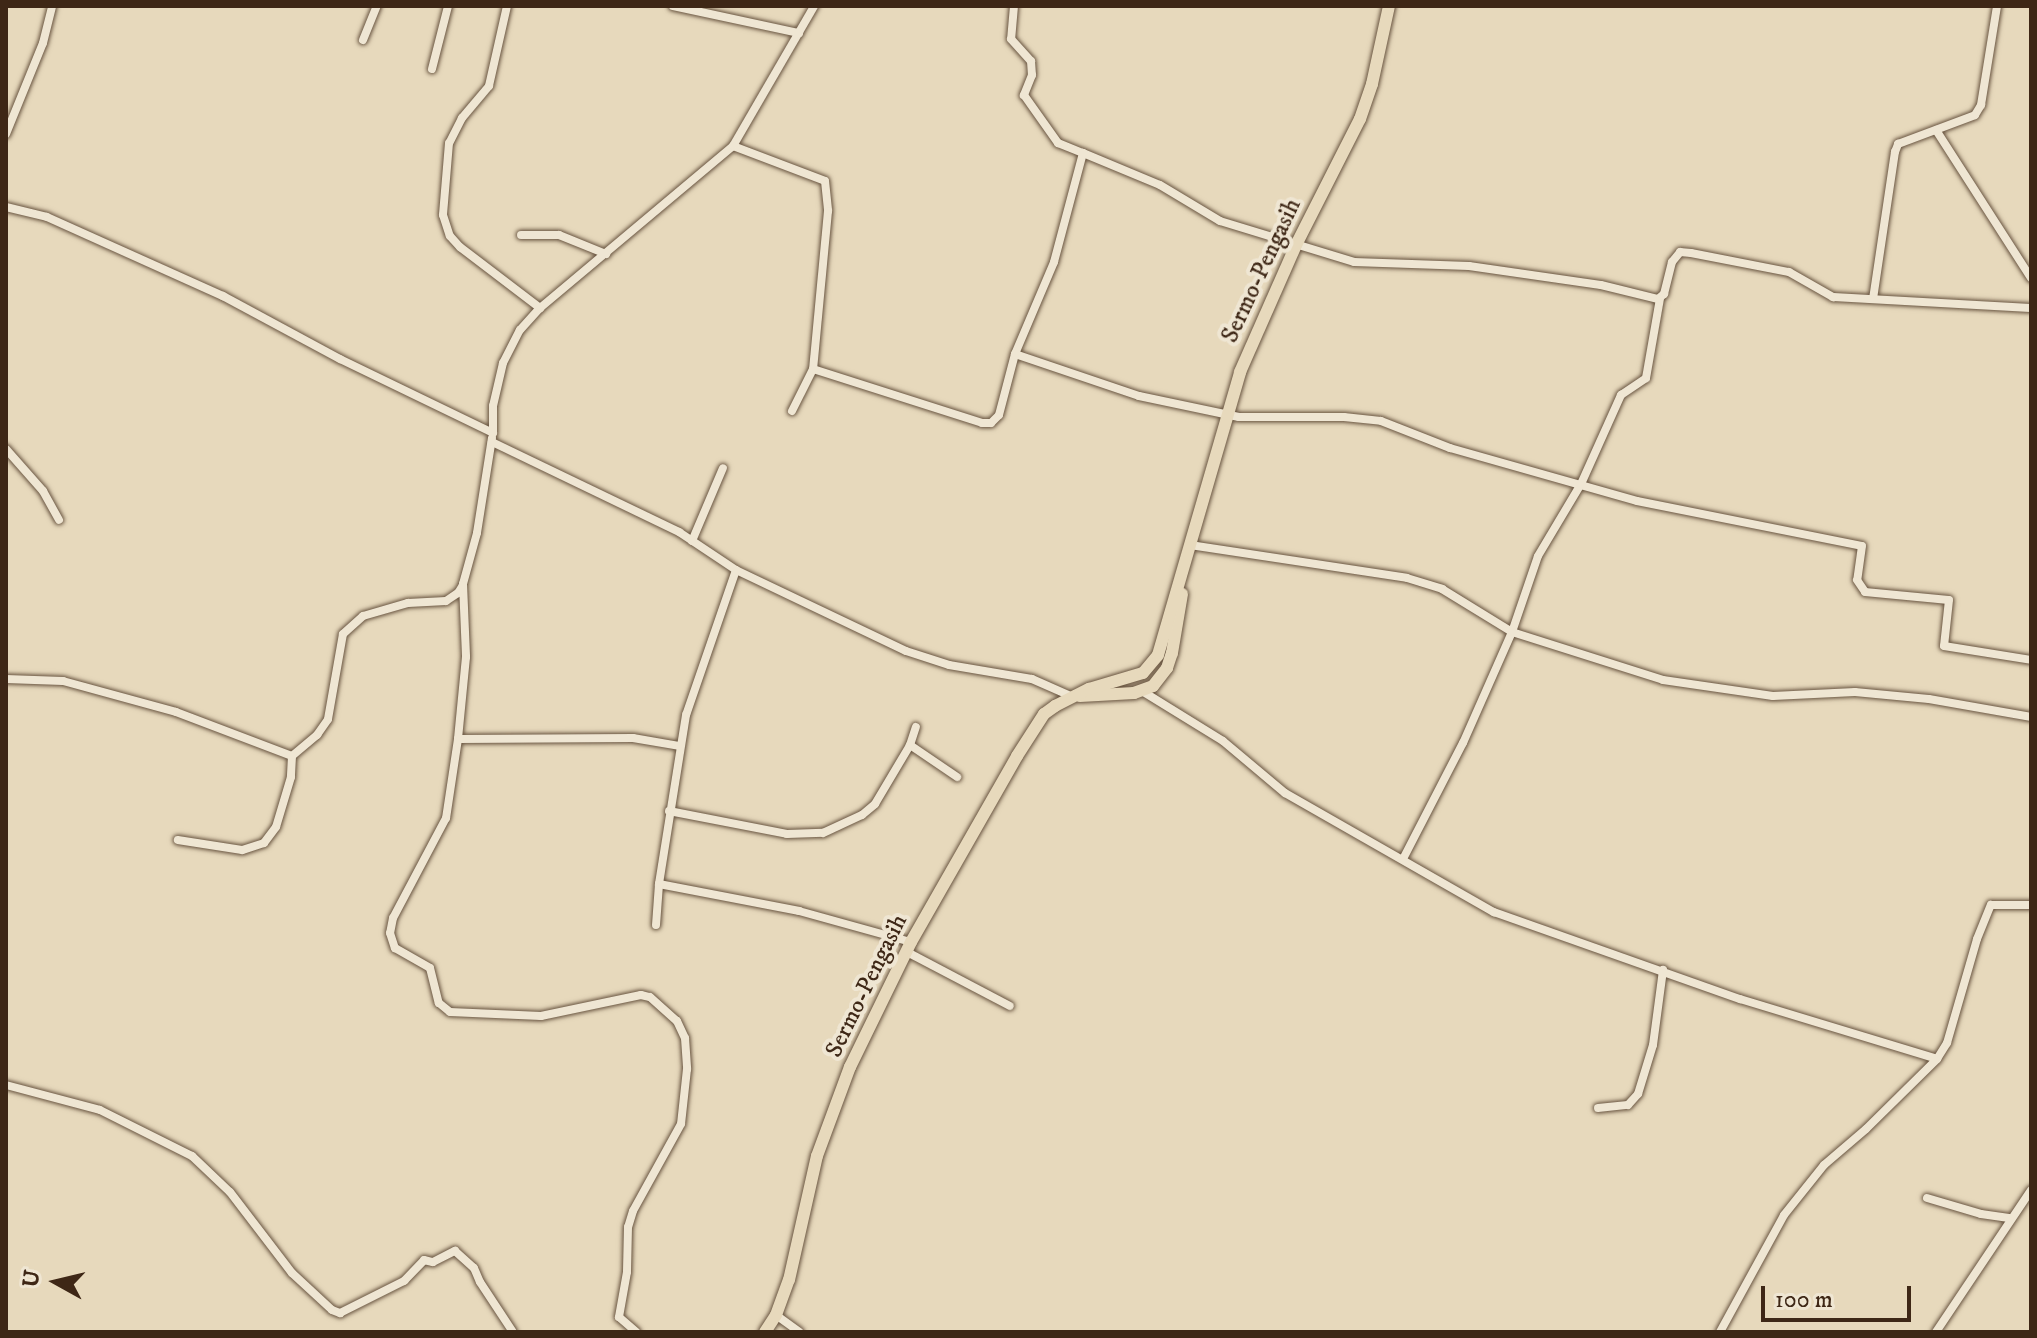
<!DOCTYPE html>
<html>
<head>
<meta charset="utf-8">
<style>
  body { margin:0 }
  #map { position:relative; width:2037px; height:1338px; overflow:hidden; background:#e7d9bc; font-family:"IM FELL DW Pica",serif }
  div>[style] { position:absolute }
  .roads { filter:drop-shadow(0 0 2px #685440) drop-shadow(0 0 2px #685440) }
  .minor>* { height:8px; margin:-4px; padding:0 4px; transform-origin:4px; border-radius:4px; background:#efe6d3 }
  .primary>* { height:12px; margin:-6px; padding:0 6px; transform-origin:6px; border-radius:6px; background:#e7d9bc }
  span { translate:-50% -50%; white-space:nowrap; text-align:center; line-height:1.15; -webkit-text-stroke:8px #efe6d3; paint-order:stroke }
  .street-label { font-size:24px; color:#3e2716 }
  .frame { position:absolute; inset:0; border:8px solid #3e2716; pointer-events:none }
  .north { position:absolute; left:16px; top:1242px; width:80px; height:80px; -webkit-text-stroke:6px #efe6d3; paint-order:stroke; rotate:278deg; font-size:22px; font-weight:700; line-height:32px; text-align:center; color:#3e2716 }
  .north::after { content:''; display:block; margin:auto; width:28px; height:36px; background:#3e2716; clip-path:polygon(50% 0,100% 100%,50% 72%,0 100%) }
  .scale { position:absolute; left:1761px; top:1286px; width:150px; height:36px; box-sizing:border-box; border:4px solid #3e2716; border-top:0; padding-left:10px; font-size:24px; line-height:28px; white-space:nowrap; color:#3e2716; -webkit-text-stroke:6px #efe6d3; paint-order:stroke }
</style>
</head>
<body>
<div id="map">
  <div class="roads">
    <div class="minor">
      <i style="left:507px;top:6px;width:82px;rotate:102.7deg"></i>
      <i style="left:489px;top:86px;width:42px;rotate:130.2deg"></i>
      <i style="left:462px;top:118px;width:28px;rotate:117deg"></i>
      <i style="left:449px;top:143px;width:72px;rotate:94.8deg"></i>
      <i style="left:443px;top:215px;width:22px;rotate:72deg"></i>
      <i style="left:450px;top:236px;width:15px;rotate:48deg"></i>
      <i style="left:460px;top:247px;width:101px;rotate:37.3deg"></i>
      <i style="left:673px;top:6px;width:129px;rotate:12.1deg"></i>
      <i style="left:1014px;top:6px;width:33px;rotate:95deg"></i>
      <i style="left:1011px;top:39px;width:30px;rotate:48deg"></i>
      <i style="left:1031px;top:61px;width:14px;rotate:86deg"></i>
      <i style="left:1032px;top:75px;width:22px;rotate:112deg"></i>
      <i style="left:1024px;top:95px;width:59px;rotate:54.7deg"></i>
      <i style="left:1058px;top:143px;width:27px;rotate:22deg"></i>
      <i style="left:363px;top:40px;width:37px;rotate:-68deg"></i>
      <i style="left:432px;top:69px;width:65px;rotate:-75.7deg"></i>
      <i style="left:1936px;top:130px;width:176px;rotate:57.3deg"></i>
      <i style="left:6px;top:134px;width:98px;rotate:-67.9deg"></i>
      <i style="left:43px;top:43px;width:38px;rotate:-76deg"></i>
      <i style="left:733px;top:146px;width:98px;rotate:20.8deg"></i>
      <i style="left:825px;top:181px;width:30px;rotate:84deg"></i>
      <i style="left:828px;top:211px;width:159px;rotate:95.4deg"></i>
      <i style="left:813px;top:369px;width:177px;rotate:17.7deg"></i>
      <i style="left:982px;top:423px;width:9px"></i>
      <i style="left:991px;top:423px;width:11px;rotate:-45deg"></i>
      <i style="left:999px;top:415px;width:63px;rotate:-75.3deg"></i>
      <i style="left:1015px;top:354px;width:131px;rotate:18.7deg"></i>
      <i style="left:1139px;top:396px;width:102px;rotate:11.9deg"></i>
      <i style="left:1239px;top:417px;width:105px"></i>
      <i style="left:1344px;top:417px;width:37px;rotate:6deg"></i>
      <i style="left:1381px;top:421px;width:74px;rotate:21.4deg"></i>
      <i style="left:1450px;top:448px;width:194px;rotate:15.8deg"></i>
      <i style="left:1637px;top:501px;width:229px;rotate:11.3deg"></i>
      <i style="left:1862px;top:546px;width:34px;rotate:98deg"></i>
      <i style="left:1857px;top:580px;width:14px;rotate:56deg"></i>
      <i style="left:1865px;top:592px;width:84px;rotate:5.4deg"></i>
      <i style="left:1949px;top:600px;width:46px;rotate:96.2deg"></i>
      <i style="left:1944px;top:646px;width:88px;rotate:9.1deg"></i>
      <i style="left:6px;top:207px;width:42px;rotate:13.7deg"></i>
      <i style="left:47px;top:217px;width:193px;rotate:24.2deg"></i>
      <i style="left:223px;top:296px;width:133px;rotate:28.3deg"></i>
      <i style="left:340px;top:359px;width:170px;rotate:25.8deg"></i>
      <i style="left:493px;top:433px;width:27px;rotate:-90deg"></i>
      <i style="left:493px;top:406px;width:44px;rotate:-76.9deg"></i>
      <i style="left:503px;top:363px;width:37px;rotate:-63deg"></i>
      <i style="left:520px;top:330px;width:30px;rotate:-48deg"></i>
      <i style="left:540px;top:308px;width:252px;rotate:-40deg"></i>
      <i style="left:733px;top:146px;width:162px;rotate:-59.9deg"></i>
      <i style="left:521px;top:235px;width:38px"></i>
      <i style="left:559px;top:235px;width:51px;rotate:22deg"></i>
      <i style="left:1873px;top:299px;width:149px;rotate:-81.5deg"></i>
      <i style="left:1895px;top:152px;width:9px;rotate:-69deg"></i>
      <i style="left:1898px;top:144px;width:82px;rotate:-20.6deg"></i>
      <i style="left:1975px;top:115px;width:12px;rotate:-59deg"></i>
      <i style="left:1981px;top:105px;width:100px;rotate:-80.8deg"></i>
      <i style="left:1015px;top:354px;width:100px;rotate:-67deg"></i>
      <i style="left:1054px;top:262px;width:113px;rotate:-75.1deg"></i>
      <i style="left:1083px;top:153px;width:83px;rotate:22.6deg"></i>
      <i style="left:1160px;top:185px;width:70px;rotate:31deg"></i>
      <i style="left:1220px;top:221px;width:140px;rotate:17deg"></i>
      <i style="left:1354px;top:262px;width:115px;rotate:2deg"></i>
      <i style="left:1469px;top:266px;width:133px;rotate:8.2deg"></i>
      <i style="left:1601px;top:285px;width:59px;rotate:13.8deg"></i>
      <i style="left:1658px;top:299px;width:8px;rotate:-40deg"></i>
      <i style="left:1664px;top:294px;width:33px;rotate:-76deg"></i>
      <i style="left:1672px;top:262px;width:13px;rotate:-51deg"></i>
      <i style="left:1680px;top:252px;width:11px;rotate:5deg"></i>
      <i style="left:1691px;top:253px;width:100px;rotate:11deg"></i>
      <i style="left:1789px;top:272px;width:51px;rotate:29.6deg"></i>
      <i style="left:1833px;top:297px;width:198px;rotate:3.2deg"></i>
      <i style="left:792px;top:411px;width:47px;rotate:-63.4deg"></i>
      <i style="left:492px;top:438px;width:96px;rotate:99deg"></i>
      <i style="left:477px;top:533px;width:53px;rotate:105.4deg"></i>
      <i style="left:463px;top:584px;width:73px;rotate:87.6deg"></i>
      <i style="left:466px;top:657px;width:82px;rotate:95.6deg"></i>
      <i style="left:458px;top:739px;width:175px;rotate:-0.3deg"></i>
      <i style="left:633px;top:738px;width:48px;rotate:9.7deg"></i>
      <i style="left:492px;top:442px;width:208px;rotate:25.7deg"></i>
      <i style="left:679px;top:532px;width:69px;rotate:33.7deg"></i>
      <i style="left:736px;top:570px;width:188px;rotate:25.5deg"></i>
      <i style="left:906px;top:651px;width:45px;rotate:18deg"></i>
      <i style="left:949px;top:665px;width:84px;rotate:9.6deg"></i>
      <i style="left:1032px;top:679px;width:45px;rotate:23.7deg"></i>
      <i style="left:6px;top:449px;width:56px;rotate:48.6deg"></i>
      <i style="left:43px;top:491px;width:33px;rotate:61deg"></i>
      <i style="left:692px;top:541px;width:79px;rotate:-67deg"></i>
      <i style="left:1190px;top:545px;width:219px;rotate:8.6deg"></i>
      <i style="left:1407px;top:578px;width:37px;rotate:17deg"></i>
      <i style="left:1442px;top:589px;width:82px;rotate:31.6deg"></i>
      <i style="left:1512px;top:632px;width:158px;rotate:17.6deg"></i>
      <i style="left:1663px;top:680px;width:111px;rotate:8.3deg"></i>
      <i style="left:1773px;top:696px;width:82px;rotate:-2.8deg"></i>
      <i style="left:1855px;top:692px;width:74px;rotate:5.4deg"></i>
      <i style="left:1929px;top:699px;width:104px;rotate:10deg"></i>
      <i style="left:736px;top:570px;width:153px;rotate:109deg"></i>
      <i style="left:686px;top:715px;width:171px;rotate:99.1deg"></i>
      <i style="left:659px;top:884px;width:143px;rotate:10.9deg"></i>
      <i style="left:799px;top:911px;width:116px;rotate:15.5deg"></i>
      <i style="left:6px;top:679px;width:57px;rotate:2deg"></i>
      <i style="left:63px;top:681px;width:117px;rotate:15.3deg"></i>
      <i style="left:176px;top:712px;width:124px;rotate:20.8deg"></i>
      <i style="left:292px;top:756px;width:21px;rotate:93deg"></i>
      <i style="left:291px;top:777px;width:52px;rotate:106.7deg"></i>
      <i style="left:276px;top:827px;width:20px;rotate:127deg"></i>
      <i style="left:264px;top:843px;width:23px;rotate:162deg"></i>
      <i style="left:242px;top:850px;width:65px;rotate:-171.1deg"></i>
      <i style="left:1142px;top:691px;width:95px;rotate:31.7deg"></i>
      <i style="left:1223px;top:741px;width:81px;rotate:40deg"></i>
      <i style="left:1285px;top:793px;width:241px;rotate:29.7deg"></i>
      <i style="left:1494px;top:912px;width:261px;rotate:19.5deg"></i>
      <i style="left:1740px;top:999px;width:206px;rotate:16.9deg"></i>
      <i style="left:1937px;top:1059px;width:19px;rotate:-58deg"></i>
      <i style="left:1947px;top:1043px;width:108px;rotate:-73.9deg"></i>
      <i style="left:1977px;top:939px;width:37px;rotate:-68deg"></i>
      <i style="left:1991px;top:905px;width:40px"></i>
      <i style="left:458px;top:739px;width:80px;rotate:98.6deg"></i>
      <i style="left:446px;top:818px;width:113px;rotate:117.9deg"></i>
      <i style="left:393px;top:918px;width:15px;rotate:101deg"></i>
      <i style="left:390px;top:933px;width:16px;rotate:72deg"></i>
      <i style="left:395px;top:948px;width:40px;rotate:29.7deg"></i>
      <i style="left:430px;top:968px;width:36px;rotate:76deg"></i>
      <i style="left:439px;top:1003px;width:14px;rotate:39deg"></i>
      <i style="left:450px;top:1012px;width:91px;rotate:2.5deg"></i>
      <i style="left:541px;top:1016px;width:102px;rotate:-11.9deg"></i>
      <i style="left:641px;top:995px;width:9px;rotate:13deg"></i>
      <i style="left:650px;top:997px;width:36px;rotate:42deg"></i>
      <i style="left:677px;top:1021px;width:19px;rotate:65deg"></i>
      <i style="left:685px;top:1038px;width:31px;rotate:86deg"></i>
      <i style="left:687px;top:1069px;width:55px;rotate:96.2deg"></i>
      <i style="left:681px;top:1124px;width:99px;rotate:118.9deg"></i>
      <i style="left:633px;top:1211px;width:17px;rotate:107deg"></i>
      <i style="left:628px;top:1227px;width:45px;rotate:91.3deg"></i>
      <i style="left:627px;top:1272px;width:46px;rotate:100.1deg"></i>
      <i style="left:619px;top:1317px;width:23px;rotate:41deg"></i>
      <i style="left:910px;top:745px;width:57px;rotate:34.2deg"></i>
      <i style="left:292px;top:756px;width:33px;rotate:-40deg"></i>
      <i style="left:317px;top:735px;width:19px;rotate:-55deg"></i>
      <i style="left:328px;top:719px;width:86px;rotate:-80deg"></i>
      <i style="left:343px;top:634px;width:27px;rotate:-42deg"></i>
      <i style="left:363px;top:616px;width:47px;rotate:-16.1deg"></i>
      <i style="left:408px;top:603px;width:38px;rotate:-3deg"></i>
      <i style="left:446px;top:601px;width:14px;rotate:-34deg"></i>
      <i style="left:458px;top:593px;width:9px;rotate:-58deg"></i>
      <i style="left:669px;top:811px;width:120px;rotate:11deg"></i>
      <i style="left:787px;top:834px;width:36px;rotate:-2deg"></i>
      <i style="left:823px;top:833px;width:43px;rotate:-24.8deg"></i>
      <i style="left:862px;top:815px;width:17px;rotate:-40deg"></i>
      <i style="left:875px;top:804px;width:69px;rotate:-59.3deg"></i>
      <i style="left:910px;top:745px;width:19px;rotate:-72deg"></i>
      <i style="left:1403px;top:859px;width:131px;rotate:-62.7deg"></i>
      <i style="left:1463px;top:743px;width:121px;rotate:-66.2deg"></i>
      <i style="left:1512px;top:632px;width:80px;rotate:-71.1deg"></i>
      <i style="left:1538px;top:556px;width:84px;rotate:-59.2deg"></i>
      <i style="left:1581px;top:484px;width:98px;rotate:-65.8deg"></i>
      <i style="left:1621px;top:395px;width:30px;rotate:-34deg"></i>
      <i style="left:1646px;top:378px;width:80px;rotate:-80deg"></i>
      <i style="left:656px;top:925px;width:41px;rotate:-85.8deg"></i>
      <i style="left:907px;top:952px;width:116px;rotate:27.7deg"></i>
      <i style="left:6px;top:1085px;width:97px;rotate:14.9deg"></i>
      <i style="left:100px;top:1110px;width:103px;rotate:26.6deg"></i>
      <i style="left:192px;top:1156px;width:52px;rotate:43.5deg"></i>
      <i style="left:230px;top:1192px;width:102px;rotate:52.6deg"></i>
      <i style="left:292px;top:1273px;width:54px;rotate:42.8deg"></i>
      <i style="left:332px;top:1310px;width:9px;rotate:21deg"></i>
      <i style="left:340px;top:1313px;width:72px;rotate:-26.6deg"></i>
      <i style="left:404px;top:1281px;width:29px;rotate:-46deg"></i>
      <i style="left:424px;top:1260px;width:9px;rotate:13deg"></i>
      <i style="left:433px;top:1262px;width:25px;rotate:-27deg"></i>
      <i style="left:455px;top:1251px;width:25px;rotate:42deg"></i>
      <i style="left:474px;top:1268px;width:15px;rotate:67deg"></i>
      <i style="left:480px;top:1282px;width:60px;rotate:56.6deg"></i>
      <i style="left:1598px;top:1108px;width:30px;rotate:-6deg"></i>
      <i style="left:1628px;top:1105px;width:15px;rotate:-48deg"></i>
      <i style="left:1638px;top:1094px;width:51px;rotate:-73deg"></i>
      <i style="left:1653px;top:1045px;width:76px;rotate:-82.4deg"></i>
      <i style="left:1927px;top:1198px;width:56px;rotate:16.5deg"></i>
      <i style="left:1981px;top:1214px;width:30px;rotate:8deg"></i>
      <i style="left:776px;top:1315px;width:29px;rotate:36deg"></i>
      <i style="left:1720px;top:1332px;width:133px;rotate:-61.3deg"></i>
      <i style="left:1784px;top:1215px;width:64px;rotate:-51.3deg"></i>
      <i style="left:1824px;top:1165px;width:55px;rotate:-40.6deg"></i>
      <i style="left:1866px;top:1129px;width:100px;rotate:-44.6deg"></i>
      <i style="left:1936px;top:1332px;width:171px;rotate:-56.2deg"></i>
    </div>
    <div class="primary">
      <i style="left:1080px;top:696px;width:54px;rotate:-3.2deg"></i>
      <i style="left:1134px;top:693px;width:20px;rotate:-20deg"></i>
      <i style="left:1153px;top:686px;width:23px;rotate:-52deg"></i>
      <i style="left:1167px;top:668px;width:16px;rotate:-72deg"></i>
      <i style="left:1172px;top:653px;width:60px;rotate:-80.4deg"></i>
      <i style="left:765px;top:1332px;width:20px;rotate:-57deg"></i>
      <i style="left:776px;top:1315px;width:37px;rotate:-70deg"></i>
      <i style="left:789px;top:1280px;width:127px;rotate:-77.3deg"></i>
      <i style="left:817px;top:1156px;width:95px;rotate:-69.7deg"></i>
      <i style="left:850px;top:1067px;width:139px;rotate:-64deg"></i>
      <i style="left:911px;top:942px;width:214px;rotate:-60.3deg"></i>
      <i style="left:1017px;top:756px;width:50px;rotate:-57.3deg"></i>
      <i style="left:1044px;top:714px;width:14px;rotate:-36deg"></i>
      <i style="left:1055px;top:706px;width:38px;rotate:-27deg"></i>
      <i style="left:1089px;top:689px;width:56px;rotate:-16.5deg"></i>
      <i style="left:1143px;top:673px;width:23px;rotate:-50deg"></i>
      <i style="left:1158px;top:655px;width:295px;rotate:-73.8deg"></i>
      <i style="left:1240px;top:372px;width:139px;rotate:-66.2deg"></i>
      <i style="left:1296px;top:245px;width:141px;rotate:-63.1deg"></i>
      <i style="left:1360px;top:119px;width:37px;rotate:-71deg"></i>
      <i style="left:1372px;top:84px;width:80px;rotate:-77.7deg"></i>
    </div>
  </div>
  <div class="street-label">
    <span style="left:1262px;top:271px;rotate:-65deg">Sermo-Pengasih</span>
    <span style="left:867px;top:986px;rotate:-64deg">Sermo-Pengasih</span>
  </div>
  <div class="frame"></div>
  <div class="north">U</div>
  <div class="scale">100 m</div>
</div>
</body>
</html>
